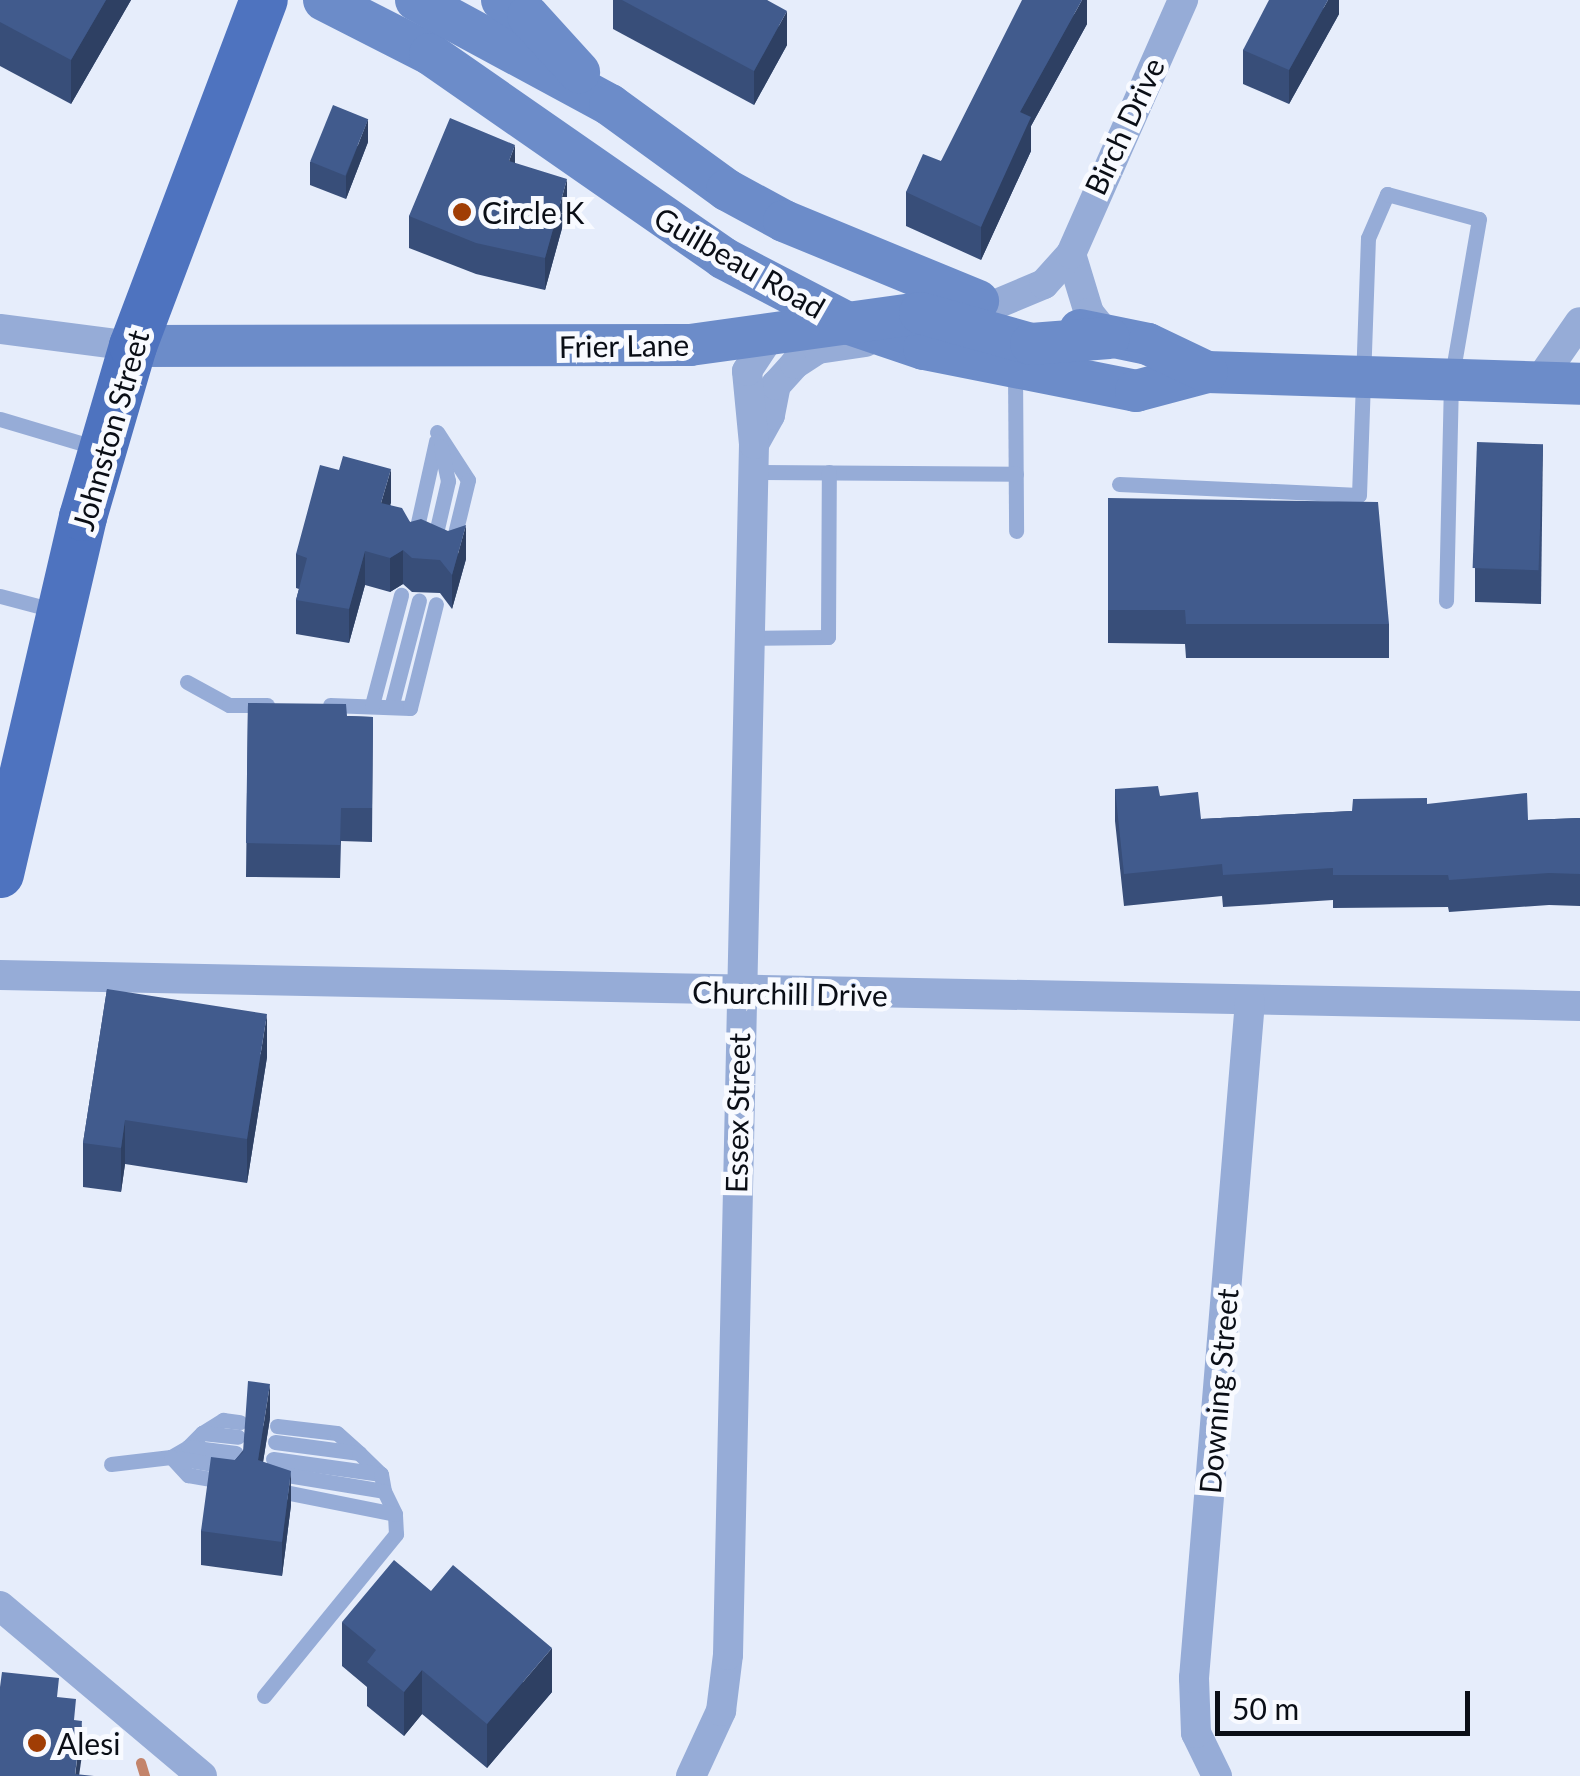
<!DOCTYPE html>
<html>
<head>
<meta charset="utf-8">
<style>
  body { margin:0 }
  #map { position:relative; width:1580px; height:1776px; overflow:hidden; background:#e6edfb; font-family:Lato,sans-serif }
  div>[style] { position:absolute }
  .stream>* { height:10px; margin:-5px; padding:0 5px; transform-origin:5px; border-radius:5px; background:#c3846b }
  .lane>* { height:15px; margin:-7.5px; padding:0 7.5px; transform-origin:7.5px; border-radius:7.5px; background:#96acd7 }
  .street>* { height:30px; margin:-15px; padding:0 15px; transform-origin:15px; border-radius:15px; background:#96acd7 }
  .secondary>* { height:42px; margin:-21px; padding:0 21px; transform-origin:21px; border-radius:21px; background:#6c8cc9 }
  .primary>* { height:48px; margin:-24px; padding:0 24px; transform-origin:24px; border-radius:24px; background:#4e73bf }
  .wall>* { inset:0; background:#384e79 }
  .shaded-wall>* { inset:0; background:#2e4063 }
  .building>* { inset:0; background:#415b8d; transform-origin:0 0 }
  .dots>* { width:28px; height:28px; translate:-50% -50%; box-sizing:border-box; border:5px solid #f8faff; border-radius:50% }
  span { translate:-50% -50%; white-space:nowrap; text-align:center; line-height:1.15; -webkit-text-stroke:10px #f8faff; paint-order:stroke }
  .street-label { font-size:30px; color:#0a0e16 }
  .poi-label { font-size:30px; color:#0a0e16 }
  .left { translate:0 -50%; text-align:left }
  .scale { position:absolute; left:1215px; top:1691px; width:255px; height:45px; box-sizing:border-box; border:5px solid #0a0e16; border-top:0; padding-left:12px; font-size:30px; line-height:35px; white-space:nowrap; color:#0a0e16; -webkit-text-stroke:8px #f8faff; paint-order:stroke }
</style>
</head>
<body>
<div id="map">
  <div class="stream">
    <i style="left:141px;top:1763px;width:14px;rotate:73deg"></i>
  </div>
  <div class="lane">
    <i style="left:1015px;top:371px;width:160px;rotate:89.6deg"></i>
    <i style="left:0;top:419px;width:101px;rotate:16.6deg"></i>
    <i style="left:437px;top:432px;width:57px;rotate:57.1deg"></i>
    <i style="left:468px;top:480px;width:68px;rotate:103.6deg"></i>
    <i style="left:753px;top:472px;width:263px;rotate:0.4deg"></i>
    <i style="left:1119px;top:484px;width:240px;rotate:2.6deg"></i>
    <i style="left:1359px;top:495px;width:257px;rotate:-88deg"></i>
    <i style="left:1368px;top:238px;width:48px;rotate:-66.6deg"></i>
    <i style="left:1387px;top:194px;width:95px;rotate:15.2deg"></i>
    <i style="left:1479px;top:219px;width:164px;rotate:99.8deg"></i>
    <i style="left:1451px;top:381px;width:220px;rotate:91.3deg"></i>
    <i style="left:415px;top:536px;width:97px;rotate:-77.5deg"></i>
    <i style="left:433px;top:546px;width:67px;rotate:-77deg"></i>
    <i style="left:448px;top:481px;width:35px;rotate:-102deg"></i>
    <i style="left:0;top:596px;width:59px;rotate:14.7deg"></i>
    <i style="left:748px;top:638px;width:80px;rotate:-0.7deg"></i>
    <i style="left:828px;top:637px;width:165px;rotate:-89.7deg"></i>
    <i style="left:187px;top:682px;width:48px;rotate:28.7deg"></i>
    <i style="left:229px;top:705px;width:38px"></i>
    <i style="left:392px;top:704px;width:107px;rotate:-75.4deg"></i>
    <i style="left:330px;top:705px;width:80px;rotate:2.1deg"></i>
    <i style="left:410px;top:708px;width:107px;rotate:-76deg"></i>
    <i style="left:372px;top:705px;width:114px;rotate:-75.2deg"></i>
    <i style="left:277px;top:1426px;width:60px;rotate:6.7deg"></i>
    <i style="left:337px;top:1433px;width:30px;rotate:42deg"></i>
    <i style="left:202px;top:1433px;width:25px;rotate:-32deg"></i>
    <i style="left:223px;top:1420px;width:17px;rotate:7deg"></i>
    <i style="left:275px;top:1442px;width:85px;rotate:7.5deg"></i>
    <i style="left:359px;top:1453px;width:30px;rotate:44deg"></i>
    <i style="left:188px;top:1447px;width:20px;rotate:-45deg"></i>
    <i style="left:202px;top:1433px;width:36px;rotate:6deg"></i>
    <i style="left:171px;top:1457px;width:20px;rotate:-30deg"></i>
    <i style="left:188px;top:1447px;width:48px;rotate:7.1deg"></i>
    <i style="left:171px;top:1457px;width:61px;rotate:9.5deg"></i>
    <i style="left:273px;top:1459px;width:109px;rotate:7.9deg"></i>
    <i style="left:381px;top:1474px;width:17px;rotate:80deg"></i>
    <i style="left:111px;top:1464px;width:60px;rotate:-6.7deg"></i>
    <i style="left:171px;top:1457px;width:25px;rotate:47deg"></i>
    <i style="left:188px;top:1475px;width:41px;rotate:9.9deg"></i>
    <i style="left:275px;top:1473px;width:110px;rotate:9.4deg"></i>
    <i style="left:384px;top:1491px;width:25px;rotate:64deg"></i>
    <i style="left:264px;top:1696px;width:209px;rotate:-50.8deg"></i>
    <i style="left:396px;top:1534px;width:20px;rotate:-93deg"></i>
    <i style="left:395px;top:1514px;width:122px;rotate:-168.7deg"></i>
  </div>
  <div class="street">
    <i style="left:1071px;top:254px;width:62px;rotate:73deg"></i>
    <i style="left:1089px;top:313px;width:32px;rotate:51deg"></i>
    <i style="left:994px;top:305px;width:54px;rotate:-22.8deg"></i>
    <i style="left:1044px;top:284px;width:40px;rotate:-48deg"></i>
    <i style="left:1071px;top:254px;width:278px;rotate:-66.2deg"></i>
    <i style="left:0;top:329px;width:134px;rotate:7.3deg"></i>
    <i style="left:1537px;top:384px;width:75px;rotate:-55.3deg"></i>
    <i style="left:754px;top:444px;width:33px;rotate:-61deg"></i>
    <i style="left:770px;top:415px;width:31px;rotate:-79deg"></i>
    <i style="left:776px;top:385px;width:28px;rotate:-48deg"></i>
    <i style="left:795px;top:364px;width:27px;rotate:-33deg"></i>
    <i style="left:818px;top:349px;width:48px;rotate:-8.5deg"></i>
    <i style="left:0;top:975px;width:1580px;rotate:1.12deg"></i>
    <i style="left:0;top:1606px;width:264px;rotate:40.1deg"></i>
    <i style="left:691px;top:1776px;width:72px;rotate:-65.2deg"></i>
    <i style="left:721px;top:1711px;width:56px;rotate:-82.9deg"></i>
    <i style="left:728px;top:1655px;width:1211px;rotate:-88.77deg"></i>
    <i style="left:754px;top:444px;width:73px;rotate:-95.5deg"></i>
    <i style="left:747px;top:371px;width:42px;rotate:-56.7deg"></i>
    <i style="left:1217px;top:1776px;width:48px;rotate:-116deg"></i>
    <i style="left:1196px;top:1733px;width:55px;rotate:-92.1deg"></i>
    <i style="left:1194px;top:1678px;width:679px;rotate:-85.27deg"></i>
  </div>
  <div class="secondary">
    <i style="left:324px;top:0;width:119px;rotate:27deg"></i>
    <i style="left:430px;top:54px;width:357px;rotate:34.8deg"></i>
    <i style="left:723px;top:258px;width:143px;rotate:27.5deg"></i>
    <i style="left:850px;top:324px;width:78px;rotate:18.7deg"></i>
    <i style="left:924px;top:349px;width:216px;rotate:11.2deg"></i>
    <i style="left:1136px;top:391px;width:73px;rotate:-15deg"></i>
    <i style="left:1207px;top:372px;width:373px;rotate:1.8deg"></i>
    <i style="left:416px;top:0;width:221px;rotate:28.4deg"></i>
    <i style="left:610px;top:105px;width:145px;rotate:36deg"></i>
    <i style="left:727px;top:190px;width:65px;rotate:28.5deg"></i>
    <i style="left:784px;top:221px;width:210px;rotate:22.4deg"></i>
    <i style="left:502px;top:0;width:31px;rotate:32deg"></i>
    <i style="left:528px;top:16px;width:76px;rotate:47.7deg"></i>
    <i style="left:1080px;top:330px;width:69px;rotate:11.6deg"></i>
    <i style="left:1148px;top:344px;width:65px;rotate:25.4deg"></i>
    <i style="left:133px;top:346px;width:557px;rotate:-0.1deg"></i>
    <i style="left:690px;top:345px;width:232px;rotate:-7.9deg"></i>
    <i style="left:920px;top:313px;width:115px;rotate:15.6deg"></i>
    <i style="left:1031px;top:344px;width:78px;rotate:-4.4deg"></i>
  </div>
  <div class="primary">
    <i style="left:0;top:874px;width:367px;rotate:-76.9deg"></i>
    <i style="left:83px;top:517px;width:178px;rotate:-73.7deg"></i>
    <i style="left:133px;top:346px;width:370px;rotate:-69.3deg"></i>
  </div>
  <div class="wall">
    <i style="clip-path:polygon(0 0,131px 0,71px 104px,0 66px)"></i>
    <i style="clip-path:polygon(613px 0,767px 0,787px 45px,754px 105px,613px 29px)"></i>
    <i style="clip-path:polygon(1087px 0,1087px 24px,1031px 126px,1031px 151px,981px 260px,906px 226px,906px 192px,941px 161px)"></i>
    <i style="clip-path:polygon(1339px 0,1339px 14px,1289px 104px,1243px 84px,1243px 50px)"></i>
    <i style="clip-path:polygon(368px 142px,346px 199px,310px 185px,310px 162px)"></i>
    <i style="clip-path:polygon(515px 163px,567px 210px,545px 290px,476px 274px,409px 248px,409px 216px)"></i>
    <i style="clip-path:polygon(1543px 444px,1541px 604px,1475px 602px,1475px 568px)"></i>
    <i style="clip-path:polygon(1108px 498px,1389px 624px,1389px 658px,1186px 658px,1185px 644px,1108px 643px)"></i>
    <i style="clip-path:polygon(390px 505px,410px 522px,466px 559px,452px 609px,440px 593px,412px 592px,403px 584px,390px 592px,365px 585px,349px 643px,296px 634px,296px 600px,299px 589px,296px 588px,296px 554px)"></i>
    <i style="clip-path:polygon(248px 703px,347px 716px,373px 717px,372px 842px,341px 841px,340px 878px,246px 877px)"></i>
    <i style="clip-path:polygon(1115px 789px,1160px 796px,1201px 819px,1352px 811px,1427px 804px,1528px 820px,1580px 818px,1580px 906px,1549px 905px,1449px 912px,1448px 907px,1333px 908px,1333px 900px,1223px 907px,1222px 896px,1124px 906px,1115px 821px)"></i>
    <i style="clip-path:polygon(107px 989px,267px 1057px,247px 1183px,125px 1164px,121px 1192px,83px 1187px,83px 1143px)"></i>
    <i style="clip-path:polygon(270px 1418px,263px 1462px,291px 1505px,282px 1576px,201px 1565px,201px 1531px,235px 1460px)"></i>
    <i style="clip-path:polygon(342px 1622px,552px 1692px,487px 1768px,422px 1714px,404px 1736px,367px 1706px,367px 1687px,342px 1666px)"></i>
  </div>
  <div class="shaded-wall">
    <i style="clip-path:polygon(106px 0,131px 0,71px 104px,71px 60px)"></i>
    <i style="clip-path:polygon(1082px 0,1087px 0,1087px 24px,1031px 126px,1031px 151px,981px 260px,981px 227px,1020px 112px)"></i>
    <i style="clip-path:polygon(1328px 0,1339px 0,1339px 14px,1289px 104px,1289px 70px)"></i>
    <i style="clip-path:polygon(787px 11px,787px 45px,754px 105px,754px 71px)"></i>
    <i style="clip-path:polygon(368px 119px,368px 142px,346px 199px,346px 176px)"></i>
    <i style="clip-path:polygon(515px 145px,515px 176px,509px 161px)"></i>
    <i style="clip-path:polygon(567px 179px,567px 210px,545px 290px,545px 258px)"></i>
    <i style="clip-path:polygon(391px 469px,391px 503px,381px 536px,381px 503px)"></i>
    <i style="clip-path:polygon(466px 525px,466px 559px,452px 609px,452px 575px)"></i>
    <i style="clip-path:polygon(403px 550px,403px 584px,390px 592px,390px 558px)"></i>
    <i style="clip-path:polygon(365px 551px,365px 585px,349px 643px,349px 609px)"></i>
    <i style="clip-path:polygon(267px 1014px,267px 1057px,247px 1183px,247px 1139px)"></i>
    <i style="clip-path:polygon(125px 1120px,125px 1164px,121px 1192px,121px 1148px)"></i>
    <i style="clip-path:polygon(270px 1384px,270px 1418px,258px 1494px,258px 1460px)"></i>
    <i style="clip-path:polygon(291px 1471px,291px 1505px,282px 1576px,282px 1542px)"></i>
    <i style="clip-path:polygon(552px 1648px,552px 1692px,487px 1768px,487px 1724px)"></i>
    <i style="clip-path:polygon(422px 1670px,422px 1714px,404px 1736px,404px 1692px)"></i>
    <i style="clip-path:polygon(82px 1721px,82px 1755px,79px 1776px,75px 1776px)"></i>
  </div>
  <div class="building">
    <i style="clip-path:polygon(0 0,106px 0,71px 60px,0 22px)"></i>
    <i style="clip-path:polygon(622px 0,767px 0,787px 11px,754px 71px)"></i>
    <i style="clip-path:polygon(1022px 0,1082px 0,1020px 112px,1031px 117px,981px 227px,906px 192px,923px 154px,941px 161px)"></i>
    <i style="clip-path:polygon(1269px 0,1328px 0,1289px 70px,1243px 50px)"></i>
    <i style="left:333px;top:105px;width:38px;height:61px;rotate:22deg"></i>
    <i style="clip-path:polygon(450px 118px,515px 145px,509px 161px,567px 179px,545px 258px,476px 243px,409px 216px)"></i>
    <i style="left:1477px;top:442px;width:66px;height:126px;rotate:2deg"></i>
    <i style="clip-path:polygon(343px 456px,391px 469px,381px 503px,402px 508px,410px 522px,421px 519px,448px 531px,466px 525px,452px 575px,440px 560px,412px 558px,403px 550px,390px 558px,365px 551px,349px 609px,296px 600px,307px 558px,296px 554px,320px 465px,339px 470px)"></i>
    <i style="clip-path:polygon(1108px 498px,1378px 502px,1389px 624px,1186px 624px,1185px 610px,1108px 610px)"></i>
    <i style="clip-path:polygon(248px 703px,346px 704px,347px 716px,373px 717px,372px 808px,341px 808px,340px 845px,246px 843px)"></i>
    <i style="clip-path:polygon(1158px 786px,1160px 796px,1198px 792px,1201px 819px,1352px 811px,1353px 799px,1427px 798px,1427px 804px,1527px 793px,1528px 820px,1580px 818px,1580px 874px,1549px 873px,1449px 880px,1448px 875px,1333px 875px,1333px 868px,1223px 875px,1222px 864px,1124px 874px,1115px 789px)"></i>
    <i style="clip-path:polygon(107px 989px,267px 1014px,247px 1139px,125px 1120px,121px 1148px,83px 1143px)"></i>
    <i style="clip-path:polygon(248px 1381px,270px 1384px,258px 1460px,291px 1471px,282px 1542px,201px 1531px,211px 1457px,235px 1460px,243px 1452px)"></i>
    <i style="clip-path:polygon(394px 1560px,431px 1591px,453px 1565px,552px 1648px,487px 1724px,422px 1670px,404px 1692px,367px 1662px,376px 1650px,342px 1622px)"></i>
    <i style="clip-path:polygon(2px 1672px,59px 1678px,57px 1697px,76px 1699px,74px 1720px,82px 1721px,75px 1774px,94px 1776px,0 1776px,0 1687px)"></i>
  </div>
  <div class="dots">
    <i style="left:462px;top:212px;background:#a03d05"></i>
    <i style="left:37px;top:1743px;background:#a03d05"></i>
  </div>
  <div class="street-label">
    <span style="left:1124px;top:126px;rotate:-65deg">Birch Drive</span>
    <span style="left:740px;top:262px;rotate:30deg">Guilbeau Road</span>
    <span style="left:624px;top:345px;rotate:-1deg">Frier Lane</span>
    <span style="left:110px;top:430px;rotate:-74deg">Johnston Street</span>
    <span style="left:790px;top:993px;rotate:1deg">Churchill Drive</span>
    <span style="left:737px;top:1113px;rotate:-89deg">Essex Street</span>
    <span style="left:1218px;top:1391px;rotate:-85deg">Downing Street</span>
  </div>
  <div class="poi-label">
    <span class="left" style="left:482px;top:212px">Circle K</span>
    <span class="left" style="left:57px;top:1743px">Alesi</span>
  </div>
  <div class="scale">50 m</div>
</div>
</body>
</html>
